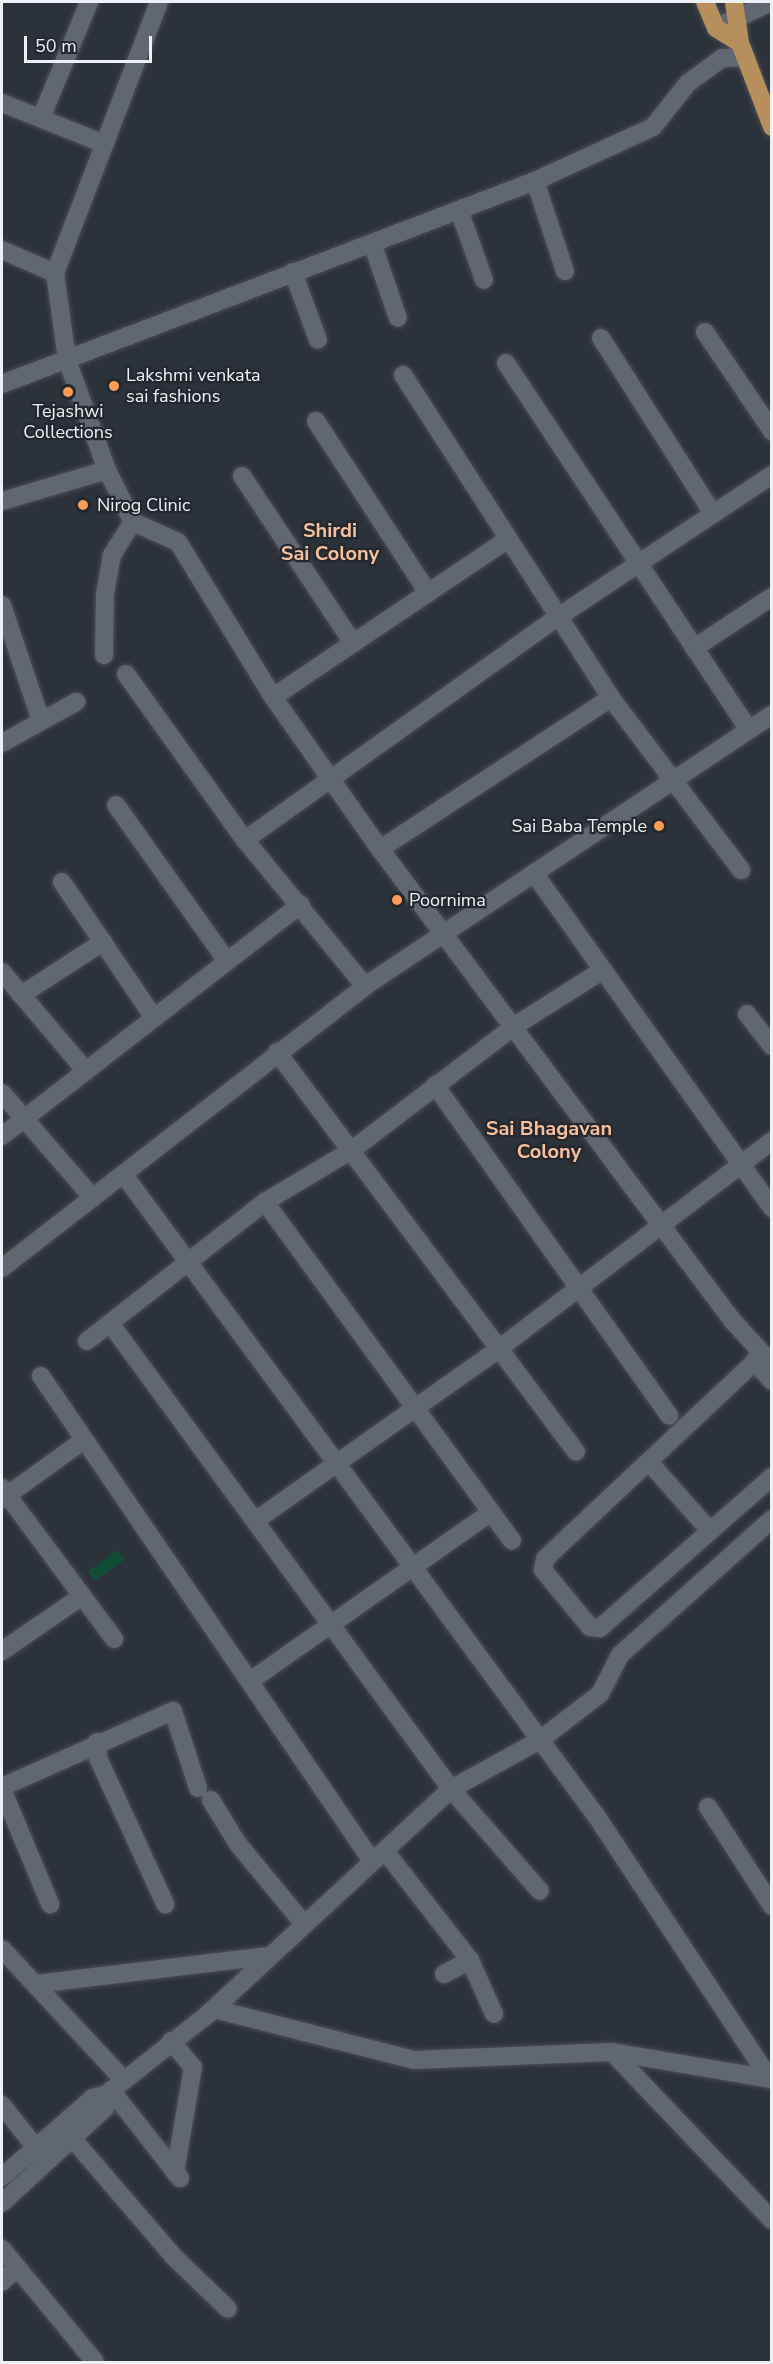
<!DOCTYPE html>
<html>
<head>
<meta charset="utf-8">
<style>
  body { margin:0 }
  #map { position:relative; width:773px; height:2364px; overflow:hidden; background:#2c3239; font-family:"Nunito Sans",sans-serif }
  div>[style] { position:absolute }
  .green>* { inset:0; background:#114d35; transform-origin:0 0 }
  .roads { filter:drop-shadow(0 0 2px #494e54) drop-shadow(0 0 2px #494e54) }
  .minor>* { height:18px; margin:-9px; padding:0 9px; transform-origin:9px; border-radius:9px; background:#616770 }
  .major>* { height:18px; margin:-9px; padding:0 9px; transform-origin:9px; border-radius:9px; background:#b68f5c }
  .dots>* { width:16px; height:16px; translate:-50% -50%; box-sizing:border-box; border:3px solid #23282f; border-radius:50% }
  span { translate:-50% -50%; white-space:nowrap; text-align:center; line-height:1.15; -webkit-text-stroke:4.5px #23282f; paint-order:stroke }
  .poi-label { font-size:18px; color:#edf1f6 }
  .left { translate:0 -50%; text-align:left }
  .right { translate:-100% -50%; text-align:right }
  .neighbourhood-label { font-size:20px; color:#f7c09b; font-weight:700 }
  .frame { position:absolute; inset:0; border:3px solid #edf1f6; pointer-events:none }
  .scale { position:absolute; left:24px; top:36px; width:128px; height:27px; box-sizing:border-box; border:3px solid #edf1f6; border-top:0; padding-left:8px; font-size:18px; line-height:21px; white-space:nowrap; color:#edf1f6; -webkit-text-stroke:4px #23282f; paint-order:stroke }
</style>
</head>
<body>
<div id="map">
  <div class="green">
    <i style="left:118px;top:1550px;width:12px;height:37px;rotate:55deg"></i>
  </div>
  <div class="roads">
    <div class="minor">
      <i style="left:159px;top:2px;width:290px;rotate:111deg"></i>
      <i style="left:55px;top:273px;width:88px;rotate:82.1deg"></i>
      <i style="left:67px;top:360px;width:117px;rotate:70deg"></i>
      <i style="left:107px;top:470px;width:58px;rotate:63.4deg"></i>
      <i style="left:133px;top:522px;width:49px;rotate:24deg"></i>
      <i style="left:178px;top:542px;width:182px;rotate:58.5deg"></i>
      <i style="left:273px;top:697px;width:186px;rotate:54.9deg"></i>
      <i style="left:380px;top:849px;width:588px;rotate:53.23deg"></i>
      <i style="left:732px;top:1320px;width:59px;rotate:47.7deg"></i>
      <i style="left:716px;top:28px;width:61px;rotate:-25.3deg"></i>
      <i style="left:2px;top:103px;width:111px;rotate:21.7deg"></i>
      <i style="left:41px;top:118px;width:126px;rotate:-67.5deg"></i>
      <i style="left:535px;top:181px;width:95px;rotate:71.6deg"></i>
      <i style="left:459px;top:210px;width:74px;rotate:70.3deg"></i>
      <i style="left:372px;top:243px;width:79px;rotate:70.9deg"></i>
      <i style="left:2px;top:250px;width:58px;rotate:23.5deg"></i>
      <i style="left:293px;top:272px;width:72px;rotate:69.8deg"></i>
      <i style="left:705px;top:332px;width:120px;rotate:55.9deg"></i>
      <i style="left:601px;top:338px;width:209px;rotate:57.5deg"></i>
      <i style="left:506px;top:363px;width:439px;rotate:56.5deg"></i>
      <i style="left:403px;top:375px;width:384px;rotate:57.2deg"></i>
      <i style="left:611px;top:698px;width:216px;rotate:52.9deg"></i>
      <i style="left:2px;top:384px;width:570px;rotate:-20.85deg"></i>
      <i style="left:535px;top:181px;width:130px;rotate:-24.6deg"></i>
      <i style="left:653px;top:127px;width:56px;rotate:-51.5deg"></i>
      <i style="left:688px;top:83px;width:42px;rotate:-36.3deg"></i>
      <i style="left:722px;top:58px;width:24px;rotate:-2deg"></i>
      <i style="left:316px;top:421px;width:205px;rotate:56.9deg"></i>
      <i style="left:242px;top:476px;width:201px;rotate:56.4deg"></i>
      <i style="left:2px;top:501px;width:109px;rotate:-16.4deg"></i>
      <i style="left:2px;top:605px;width:122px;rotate:71.4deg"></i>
      <i style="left:694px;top:648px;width:93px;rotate:-33.2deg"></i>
      <i style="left:104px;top:655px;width:61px;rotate:-89.1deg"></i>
      <i style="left:105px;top:594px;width:40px;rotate:-80deg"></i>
      <i style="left:112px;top:555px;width:39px;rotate:-58deg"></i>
      <i style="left:126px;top:674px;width:204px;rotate:54.4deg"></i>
      <i style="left:245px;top:840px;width:189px;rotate:50.6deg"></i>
      <i style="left:273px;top:697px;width:283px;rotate:-33.9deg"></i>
      <i style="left:2px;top:743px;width:85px;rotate:-29deg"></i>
      <i style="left:116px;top:805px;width:191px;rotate:54.6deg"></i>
      <i style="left:245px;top:840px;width:384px;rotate:-35.5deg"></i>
      <i style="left:558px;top:617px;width:257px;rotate:-33.6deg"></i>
      <i style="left:380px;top:849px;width:276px;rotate:-33.2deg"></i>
      <i style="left:534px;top:873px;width:411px;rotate:54.6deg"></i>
      <i style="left:62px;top:882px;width:164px;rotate:55.9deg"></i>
      <i style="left:2px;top:972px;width:130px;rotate:49.7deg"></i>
      <i style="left:21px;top:995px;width:98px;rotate:-32.9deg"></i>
      <i style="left:747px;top:1014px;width:41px;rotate:52deg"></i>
      <i style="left:277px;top:1052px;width:499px;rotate:53.2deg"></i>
      <i style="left:435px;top:1085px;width:405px;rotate:54.7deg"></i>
      <i style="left:2px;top:1093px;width:139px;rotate:49.1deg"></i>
      <i style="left:2px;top:1136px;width:378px;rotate:-37.8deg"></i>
      <i style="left:124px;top:1175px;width:797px;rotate:53.62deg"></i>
      <i style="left:597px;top:1817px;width:314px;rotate:56.6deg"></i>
      <i style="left:265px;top:1202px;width:419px;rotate:53.9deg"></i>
      <i style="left:2px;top:1268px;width:460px;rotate:-37.8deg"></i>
      <i style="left:365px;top:986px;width:489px;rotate:-33.7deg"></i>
      <i style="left:110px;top:1323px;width:577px;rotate:53.8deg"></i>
      <i style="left:451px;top:1789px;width:135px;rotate:48.9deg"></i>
      <i style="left:87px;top:1341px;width:226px;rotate:-38deg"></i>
      <i style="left:265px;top:1202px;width:101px;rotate:-30.9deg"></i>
      <i style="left:352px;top:1150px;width:206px;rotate:-37.3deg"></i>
      <i style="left:516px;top:1025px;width:103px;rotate:-32.3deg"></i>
      <i style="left:763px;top:1354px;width:299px;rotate:136.8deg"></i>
      <i style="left:545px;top:1559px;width:11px;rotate:100deg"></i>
      <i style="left:543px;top:1570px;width:74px;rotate:50.5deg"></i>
      <i style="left:590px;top:1627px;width:10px;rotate:6deg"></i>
      <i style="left:600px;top:1628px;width:229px;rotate:-41.3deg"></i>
      <i style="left:754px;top:1361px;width:27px;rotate:48deg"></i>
      <i style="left:41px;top:1376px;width:587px;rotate:55.69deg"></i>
      <i style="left:649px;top:1462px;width:92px;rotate:48.5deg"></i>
      <i style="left:2px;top:1488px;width:188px;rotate:53.4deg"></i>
      <i style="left:2px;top:1499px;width:101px;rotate:-35.7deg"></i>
      <i style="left:255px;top:1521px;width:300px;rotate:-35.2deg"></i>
      <i style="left:500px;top:1348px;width:342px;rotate:-37.3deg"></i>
      <i style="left:2px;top:1651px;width:97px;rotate:-34.5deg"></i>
      <i style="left:250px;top:1681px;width:294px;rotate:-35deg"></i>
      <i style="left:97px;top:1742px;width:16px;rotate:86deg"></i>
      <i style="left:98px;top:1758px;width:161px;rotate:65.3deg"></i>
      <i style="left:2px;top:1787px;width:187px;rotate:-24deg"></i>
      <i style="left:173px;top:1711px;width:81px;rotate:72deg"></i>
      <i style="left:2px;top:1789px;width:125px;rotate:67.3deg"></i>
      <i style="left:211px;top:1800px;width:52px;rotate:58.5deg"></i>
      <i style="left:238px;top:1844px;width:104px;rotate:50.5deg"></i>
      <i style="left:708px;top:1807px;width:118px;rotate:57.1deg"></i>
      <i style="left:385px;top:1851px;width:138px;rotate:52.1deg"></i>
      <i style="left:470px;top:1960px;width:59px;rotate:66deg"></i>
      <i style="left:2px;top:1949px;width:178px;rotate:47.1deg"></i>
      <i style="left:444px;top:1974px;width:30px;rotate:-28deg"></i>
      <i style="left:36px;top:1984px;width:234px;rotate:-6.9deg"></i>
      <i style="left:208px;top:2014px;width:8px;rotate:-40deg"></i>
      <i style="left:214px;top:2009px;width:206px;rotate:14.3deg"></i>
      <i style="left:414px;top:2060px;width:198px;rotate:-2.3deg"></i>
      <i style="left:612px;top:2052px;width:162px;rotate:9.6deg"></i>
      <i style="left:171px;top:2041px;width:34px;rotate:50deg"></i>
      <i style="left:193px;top:2067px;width:107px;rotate:99.7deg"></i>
      <i style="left:612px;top:2052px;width:232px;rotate:46.4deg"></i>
      <i style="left:111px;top:2090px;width:112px;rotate:51.9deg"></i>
      <i style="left:2px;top:2105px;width:68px;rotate:51.6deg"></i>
      <i style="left:72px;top:2138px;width:155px;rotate:49.4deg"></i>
      <i style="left:173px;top:2256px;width:76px;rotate:43.9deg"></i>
      <i style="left:2px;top:2177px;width:121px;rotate:-41deg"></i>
      <i style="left:93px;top:2098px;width:15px;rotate:-16deg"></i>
      <i style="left:107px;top:2094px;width:127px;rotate:-38.3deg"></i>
      <i style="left:207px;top:2015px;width:333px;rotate:-42.8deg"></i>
      <i style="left:451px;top:1789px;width:102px;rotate:-28.8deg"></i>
      <i style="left:540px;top:1740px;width:76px;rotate:-37.5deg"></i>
      <i style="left:600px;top:1694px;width:44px;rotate:-62.9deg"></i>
      <i style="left:620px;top:1655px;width:204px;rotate:-41.8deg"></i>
      <i style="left:2px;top:2203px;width:140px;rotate:-42.7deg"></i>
      <i style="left:105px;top:2108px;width:14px;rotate:-82deg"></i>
      <i style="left:2px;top:2249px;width:146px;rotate:50.5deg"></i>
      <i style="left:2px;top:2282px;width:21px;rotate:-45deg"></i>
    </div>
    <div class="major">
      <i style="left:705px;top:2px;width:28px;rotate:67deg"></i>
      <i style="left:716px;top:28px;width:28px;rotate:32deg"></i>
      <i style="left:734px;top:2px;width:41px;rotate:81.7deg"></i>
      <i style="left:740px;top:43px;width:90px;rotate:69.1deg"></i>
    </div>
  </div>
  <div class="dots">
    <i style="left:114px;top:386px;background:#fd9c56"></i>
    <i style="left:68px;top:392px;background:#fd9c56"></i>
    <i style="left:83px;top:505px;background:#fd9c56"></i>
    <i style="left:659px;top:826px;background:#fd9c56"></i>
    <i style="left:397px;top:900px;background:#fd9c56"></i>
  </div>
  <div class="poi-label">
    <span class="left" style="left:126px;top:386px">Lakshmi venkata<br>sai fashions</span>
    <span style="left:68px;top:422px">Tejashwi<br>Collections</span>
    <span class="left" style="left:97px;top:505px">Nirog Clinic</span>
    <span class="right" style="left:647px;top:826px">Sai Baba Temple</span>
    <span class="left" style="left:409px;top:900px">Poornima</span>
  </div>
  <div class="neighbourhood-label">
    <span style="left:330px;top:542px">Shirdi<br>Sai Colony</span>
    <span style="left:549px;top:1140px">Sai Bhagavan<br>Colony</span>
  </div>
  <div class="frame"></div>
  <div class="scale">50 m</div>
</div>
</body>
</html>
